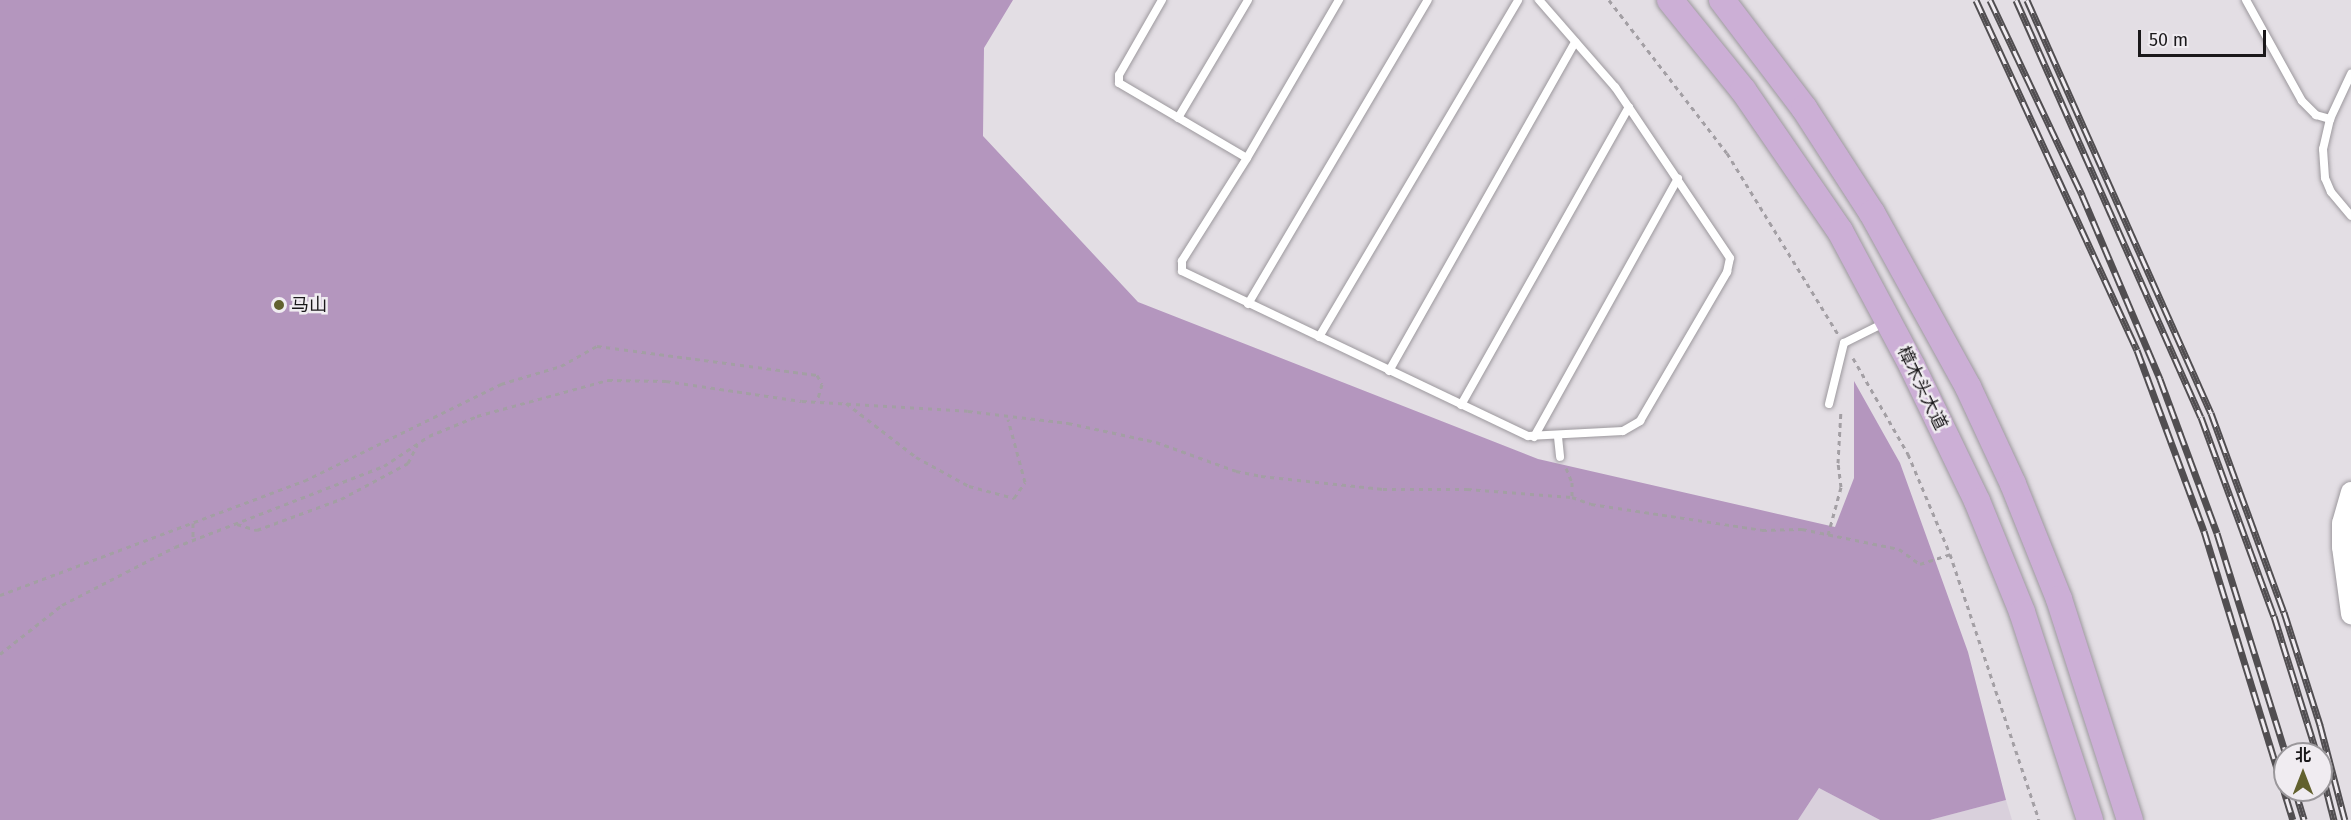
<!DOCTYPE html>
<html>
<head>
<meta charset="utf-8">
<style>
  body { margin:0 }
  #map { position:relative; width:2351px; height:820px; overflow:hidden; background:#e3dee4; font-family:"Fira Sans","Noto Sans SC",sans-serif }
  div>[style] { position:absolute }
  .built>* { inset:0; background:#d9d0dc }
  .forest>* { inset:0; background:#b496be }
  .path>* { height:3px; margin-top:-1.5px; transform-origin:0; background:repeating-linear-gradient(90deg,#a39fa4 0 4.5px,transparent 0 9px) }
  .roads { filter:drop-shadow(0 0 2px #9c989d) drop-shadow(0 0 2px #9c989d) }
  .service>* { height:8px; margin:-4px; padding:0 4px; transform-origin:4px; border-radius:4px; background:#fff }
  .tertiary>* { height:20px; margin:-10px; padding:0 10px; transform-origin:10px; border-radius:10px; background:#fff }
  .primary>* { height:26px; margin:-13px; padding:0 13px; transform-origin:13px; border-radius:13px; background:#ccafd6 }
  .rail>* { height:7px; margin-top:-3.5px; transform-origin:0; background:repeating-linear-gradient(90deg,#f0ecf1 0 14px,#514e51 0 28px); box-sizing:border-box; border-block:2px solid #514e51 }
  .dots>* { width:16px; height:16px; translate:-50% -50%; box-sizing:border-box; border:3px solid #f0ecf1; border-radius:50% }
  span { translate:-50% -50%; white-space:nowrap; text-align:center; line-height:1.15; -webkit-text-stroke:5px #f0ecf1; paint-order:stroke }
  .poi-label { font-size:18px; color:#1a181a }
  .left { translate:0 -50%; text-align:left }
  .street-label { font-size:18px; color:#1a181a }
  .north { position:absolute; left:2273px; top:742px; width:60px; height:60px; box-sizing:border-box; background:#f0ecf1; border:2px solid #9a979b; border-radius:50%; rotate:0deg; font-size:16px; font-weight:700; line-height:24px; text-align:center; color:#1a181a }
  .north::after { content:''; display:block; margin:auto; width:21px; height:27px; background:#62612e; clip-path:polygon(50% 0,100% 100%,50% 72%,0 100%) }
  .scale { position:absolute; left:2138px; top:30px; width:128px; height:27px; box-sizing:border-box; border:3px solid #1a181a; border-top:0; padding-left:8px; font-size:18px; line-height:21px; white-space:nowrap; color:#1a181a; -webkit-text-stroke:4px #f0ecf1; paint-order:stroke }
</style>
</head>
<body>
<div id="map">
  <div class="built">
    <i style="clip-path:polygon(1819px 788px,1880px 820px,1798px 820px)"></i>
    <i style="clip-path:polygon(2006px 800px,2012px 820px,1930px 820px)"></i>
  </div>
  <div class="forest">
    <i style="clip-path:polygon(0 0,1013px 0,984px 48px,983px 136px,1138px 302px,1538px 459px,1835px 527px,1854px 478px,1854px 381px,1900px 463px,1968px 652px,2006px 800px,1930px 820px,1880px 820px,1819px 788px,1798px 820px,0 820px)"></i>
  </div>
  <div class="path">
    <i style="left:1609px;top:0;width:193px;rotate:52.4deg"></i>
    <i style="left:1727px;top:153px;width:212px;rotate:58.5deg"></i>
    <i style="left:1853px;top:358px;width:111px;rotate:60.2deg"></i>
    <i style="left:1908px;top:454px;width:108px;rotate:67.2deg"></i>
    <i style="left:1950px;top:554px;width:280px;rotate:71.5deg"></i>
    <i style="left:846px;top:403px;width:88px;rotate:37.6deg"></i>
    <i style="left:916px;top:457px;width:60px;rotate:28.7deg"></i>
    <i style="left:969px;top:486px;width:47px;rotate:14.9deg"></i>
    <i style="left:1014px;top:498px;width:19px;rotate:-55deg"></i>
    <i style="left:1025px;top:482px;width:65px;rotate:-105.1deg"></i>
    <i style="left:1566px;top:468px;width:15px;rotate:67deg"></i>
    <i style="left:1572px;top:482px;width:15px;rotate:90deg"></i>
    <i style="left:193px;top:523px;width:17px;rotate:90deg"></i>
    <i style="left:237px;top:524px;width:21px;rotate:17deg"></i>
    <i style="left:257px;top:530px;width:90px;rotate:-20.3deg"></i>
    <i style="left:341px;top:499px;width:76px;rotate:-28.2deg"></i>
    <i style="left:408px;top:463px;width:20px;rotate:-63deg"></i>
    <i style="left:1828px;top:535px;width:50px;rotate:-74.8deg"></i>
    <i style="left:1841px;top:487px;width:24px;rotate:-97deg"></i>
    <i style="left:1838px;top:463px;width:53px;rotate:-86.8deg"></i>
    <i style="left:0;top:595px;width:325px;rotate:-20.6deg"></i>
    <i style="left:304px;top:481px;width:220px;rotate:-26.2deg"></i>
    <i style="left:501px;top:384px;width:63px;rotate:-16.7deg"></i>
    <i style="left:561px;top:366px;width:41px;rotate:-29.1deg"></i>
    <i style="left:597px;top:346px;width:222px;rotate:7.5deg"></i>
    <i style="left:817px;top:375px;width:10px;rotate:61deg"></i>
    <i style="left:822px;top:384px;width:18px;rotate:106deg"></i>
    <i style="left:0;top:654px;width:79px;rotate:-38.3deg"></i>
    <i style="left:62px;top:605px;width:127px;rotate:-27.2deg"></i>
    <i style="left:175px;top:547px;width:224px;rotate:-21.2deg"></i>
    <i style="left:384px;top:466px;width:54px;rotate:-33.7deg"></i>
    <i style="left:429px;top:436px;width:52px;rotate:-22.6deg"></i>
    <i style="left:477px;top:416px;width:136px;rotate:-15.4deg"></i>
    <i style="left:608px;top:380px;width:58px;rotate:1deg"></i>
    <i style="left:666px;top:381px;width:137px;rotate:8.4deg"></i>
    <i style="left:802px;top:401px;width:166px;rotate:3.4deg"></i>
    <i style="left:968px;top:411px;width:101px;rotate:6.8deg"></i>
    <i style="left:1068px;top:423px;width:90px;rotate:12.2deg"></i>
    <i style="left:1156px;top:442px;width:85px;rotate:19.9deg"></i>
    <i style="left:1236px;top:471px;width:25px;rotate:11deg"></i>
    <i style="left:1261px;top:476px;width:123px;rotate:6.1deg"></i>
    <i style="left:1383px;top:489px;width:84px"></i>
    <i style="left:1467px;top:489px;width:105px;rotate:4.4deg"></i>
    <i style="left:1572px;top:497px;width:20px;rotate:20deg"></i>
    <i style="left:1591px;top:504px;width:173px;rotate:8.6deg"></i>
    <i style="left:1762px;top:530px;width:40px;rotate:-1.4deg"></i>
    <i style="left:1802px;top:529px;width:99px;rotate:11.7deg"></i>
    <i style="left:1899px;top:549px;width:26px;rotate:36deg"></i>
    <i style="left:1920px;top:564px;width:32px;rotate:-18deg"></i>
  </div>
  <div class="roads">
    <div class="service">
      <i style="left:1162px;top:0;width:86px;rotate:119.8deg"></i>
      <i style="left:1119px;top:75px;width:8px;rotate:90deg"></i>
      <i style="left:1119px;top:83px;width:148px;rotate:30.4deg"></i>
      <i style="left:1247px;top:158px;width:122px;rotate:122.3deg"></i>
      <i style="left:1182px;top:261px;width:10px;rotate:90deg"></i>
      <i style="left:1182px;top:271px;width:383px;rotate:25.5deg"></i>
      <i style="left:1528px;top:436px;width:95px;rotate:-3deg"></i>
      <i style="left:1623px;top:431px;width:20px;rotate:-30deg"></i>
      <i style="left:1640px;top:421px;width:173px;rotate:-59.7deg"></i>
      <i style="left:1727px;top:272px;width:14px;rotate:-78deg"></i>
      <i style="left:1730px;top:258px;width:206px;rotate:-123.9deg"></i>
      <i style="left:1615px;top:87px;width:116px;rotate:-131.1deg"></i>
      <i style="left:2246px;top:0;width:115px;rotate:61deg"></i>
      <i style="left:2302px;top:101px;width:20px;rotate:45deg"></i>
      <i style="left:2316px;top:115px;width:15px;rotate:16deg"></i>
      <i style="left:2330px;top:119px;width:31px;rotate:103deg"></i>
      <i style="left:2323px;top:149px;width:29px;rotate:86deg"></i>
      <i style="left:2325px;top:178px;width:15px;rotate:67deg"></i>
      <i style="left:2331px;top:192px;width:31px;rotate:50deg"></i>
      <i style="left:1178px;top:118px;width:137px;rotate:-59.3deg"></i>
      <i style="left:2330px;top:119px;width:50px;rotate:-65deg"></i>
      <i style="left:1247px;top:158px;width:183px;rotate:-59.8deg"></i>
      <i style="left:1248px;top:304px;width:353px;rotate:-59.4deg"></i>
      <i style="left:1319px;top:337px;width:391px;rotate:-59.4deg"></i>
      <i style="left:1389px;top:371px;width:378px;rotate:-60.5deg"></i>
      <i style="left:1829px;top:404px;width:63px;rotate:-76.2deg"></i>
      <i style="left:1844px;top:343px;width:47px;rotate:-26.6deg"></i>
      <i style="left:1461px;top:405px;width:342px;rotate:-60.6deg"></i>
      <i style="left:1534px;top:437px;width:296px;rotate:-60.9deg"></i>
      <i style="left:1558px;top:437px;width:20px;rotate:84deg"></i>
    </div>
    <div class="tertiary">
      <i style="left:2351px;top:492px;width:32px;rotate:106deg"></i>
      <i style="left:2342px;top:523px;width:24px;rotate:90deg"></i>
      <i style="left:2342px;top:547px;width:68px;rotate:82.3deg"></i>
    </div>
    <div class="primary">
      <i style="left:1670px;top:0;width:116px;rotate:51deg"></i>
      <i style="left:1743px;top:90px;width:171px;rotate:55.5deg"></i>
      <i style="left:1840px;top:231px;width:153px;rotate:61.9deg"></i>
      <i style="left:1912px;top:366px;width:150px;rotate:64.3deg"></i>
      <i style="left:1977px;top:501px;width:120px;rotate:67.9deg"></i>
      <i style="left:2022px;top:612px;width:219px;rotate:71.9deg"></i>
      <i style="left:1722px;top:0;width:136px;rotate:52.8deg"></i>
      <i style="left:1804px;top:108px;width:125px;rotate:57.1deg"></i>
      <i style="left:1872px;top:213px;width:199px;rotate:61.1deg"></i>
      <i style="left:1968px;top:387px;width:107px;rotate:65.1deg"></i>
      <i style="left:2013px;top:484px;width:124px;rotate:68.2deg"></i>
      <i style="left:2059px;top:599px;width:232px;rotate:72.2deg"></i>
    </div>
  </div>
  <div class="rail">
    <i style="left:1976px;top:0;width:385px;rotate:65.3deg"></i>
    <i style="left:2137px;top:350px;width:193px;rotate:69.7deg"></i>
    <i style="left:2204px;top:531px;width:302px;rotate:72.9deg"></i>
    <i style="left:1990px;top:0;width:216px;rotate:64.7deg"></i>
    <i style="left:2082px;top:195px;width:200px;rotate:67deg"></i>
    <i style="left:2160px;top:379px;width:164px;rotate:69.7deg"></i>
    <i style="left:2217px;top:533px;width:232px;rotate:72.7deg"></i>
    <i style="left:2016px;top:0;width:456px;rotate:66.1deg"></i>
    <i style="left:2201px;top:417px;width:212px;rotate:69.9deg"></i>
    <i style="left:2274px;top:616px;width:145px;rotate:72.7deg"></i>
    <i style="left:2027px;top:0;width:452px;rotate:66deg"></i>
    <i style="left:2211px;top:413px;width:212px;rotate:69.9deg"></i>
    <i style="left:2284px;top:612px;width:119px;rotate:72.3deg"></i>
    <i style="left:2320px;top:725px;width:98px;rotate:75.3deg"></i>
    <i style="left:2321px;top:769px;width:53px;rotate:75.7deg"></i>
    <i style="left:2295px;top:790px;width:31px;rotate:73deg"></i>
  </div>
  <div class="dots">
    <i style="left:279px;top:305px;background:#62612e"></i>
  </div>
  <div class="poi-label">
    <span class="left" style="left:291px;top:305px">马山</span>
  </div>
  <div class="street-label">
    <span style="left:1922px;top:388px;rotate:64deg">樟木头大道</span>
  </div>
  <div class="north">北</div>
  <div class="scale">50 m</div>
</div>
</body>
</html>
